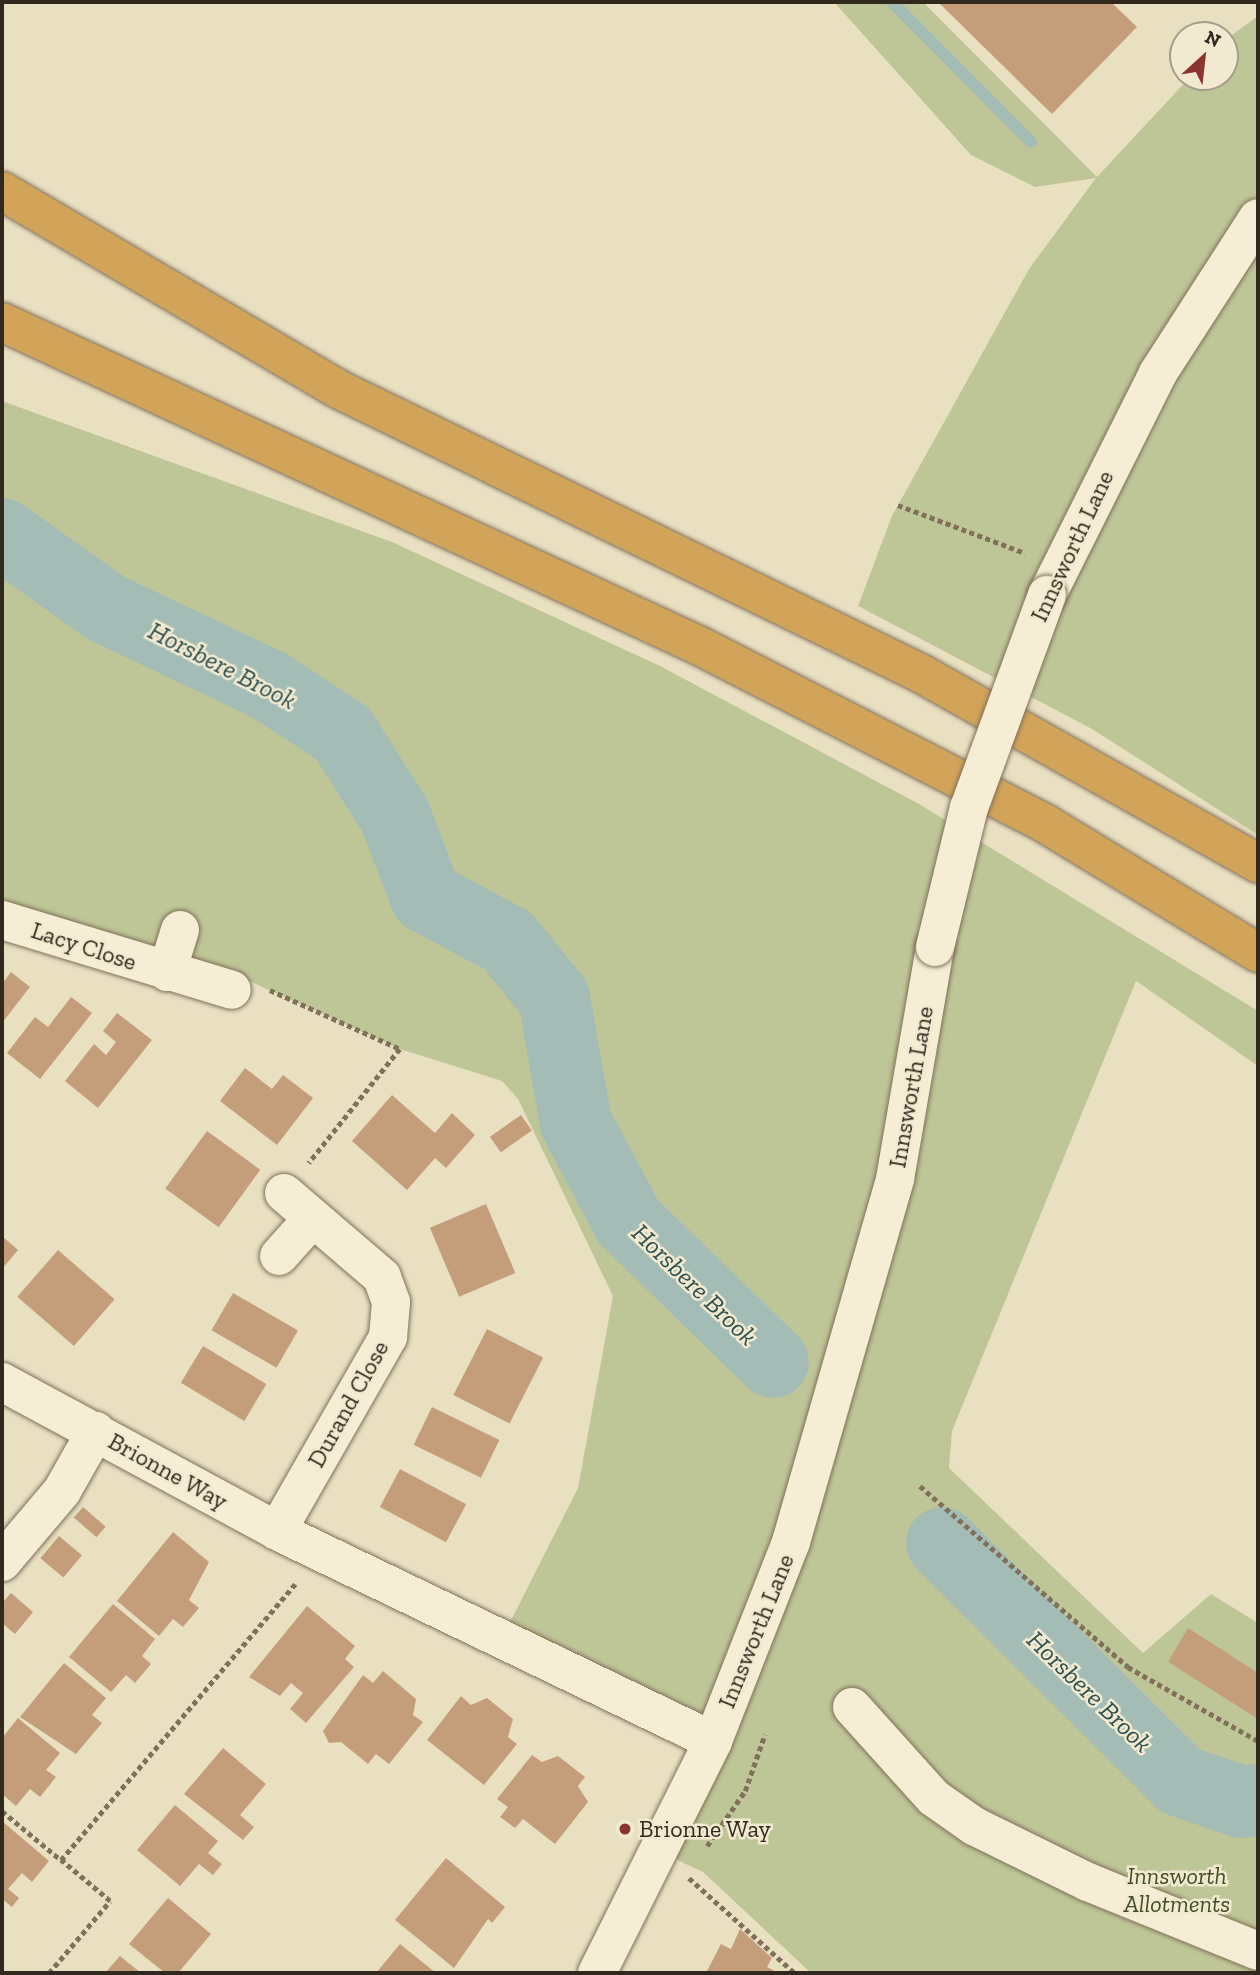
<!DOCTYPE html>
<html>
<head>
<meta charset="utf-8">
<style>
  body { margin:0 }
  #map { position:relative; width:1260px; height:1975px; overflow:hidden; background:#e9e0c2; font-family:"Zilla Slab",serif }
  div>[style] { position:absolute }
  .green>* { inset:0; background:#bec697 }
  .stream>* { height:12px; margin:-6px; padding:0 6px; transform-origin:6px; border-radius:6px; background:#a4bcb6 }
  .river>* { height:72px; margin:-36px; padding:0 36px; transform-origin:36px; border-radius:36px; background:#a4bcb6 }
  .building>* { inset:0; background:#c49e7b; transform-origin:0 0 }
  .path>* { height:4.5px; margin-top:-2.25px; transform-origin:0; background:repeating-linear-gradient(90deg,#81715b 0 5px,transparent 0 8.5px) }
  .roads { filter:drop-shadow(0 0 2px #81715b) drop-shadow(0 0 2px #81715b) }
  .minor>* { height:38px; margin:-19px; padding:0 19px; transform-origin:19px; border-radius:19px; background:#f5edd4 }
  .highway>* { height:38px; margin:-19px; padding:0 19px; transform-origin:19px; border-radius:19px; background:#d2a459 }
  .bridges { filter:drop-shadow(0 0 2px #81715b) drop-shadow(0 0 2px #81715b) }
  .minor-bridge>* { height:38px; margin:-19px; padding:0 19px; transform-origin:19px; border-radius:19px; background:#f5edd4 }
  .dots>* { width:19px; height:19px; translate:-50% -50%; box-sizing:border-box; border:4px solid #f1ead0; border-radius:50% }
  span { translate:-50% -50%; white-space:nowrap; text-align:center; line-height:1.15; -webkit-text-stroke:5px #f1ead0; paint-order:stroke }
  .street-label { font-size:24px; color:#32291e }
  .poi-label { font-size:24px; color:#32291e }
  .left { translate:0 -50%; text-align:left }
  .park-label { font-size:24px; color:#414d26; font-style:italic }
  .water-label { font-size:26px; color:#2e5151; font-style:italic }
  .frame { position:absolute; inset:0; border:4px solid #32291e; pointer-events:none }
  .north { position:absolute; left:1169px; top:21px; width:70px; height:70px; box-sizing:border-box; background:#f1ead0; border:2px solid #a59d89; border-radius:50%; rotate:27deg; font-size:19px; font-weight:700; line-height:28px; text-align:center; color:#32291e }
  .north::after { content:''; display:block; margin:auto; width:24px; height:32px; background:#8b3530; clip-path:polygon(50% 0,100% 100%,50% 72%,0 100%) }
</style>
</head>
<body>
<div id="map">
  <div class="green">
    <i style="clip-path:polygon(834px 2px,923px 2px,1097px 177px,1190px 77px,1225px 77px,1225px 40px,1258px 16px,1258px 835px,1092px 729px,858px 606px,892px 516px,1029px 269px,1096px 178px,1035px 187px,971px 155px)"></i>
    <i style="clip-path:polygon(2px 401px,392px 542px,660px 666px,919px 804px,1258px 1011px,1258px 1066px,1136px 981px,952px 1431px,949px 1468px,1143px 1653px,1211px 1594px,1258px 1623px,1258px 1973px,811px 1973px,703px 1872px,658px 1851px,713px 1741px,503px 1636px,578px 1488px,613px 1296px,518px 1099px,502px 1081px,400px 1049px,247px 980px,2px 920px)"></i>
  </div>
  <div class="stream">
    <i style="left:892px;top:2px;width:197px;rotate:45.2deg"></i>
  </div>
  <div class="river">
    <i style="left:2px;top:534px;width:128px;rotate:35.4deg"></i>
    <i style="left:106px;top:608px;width:182px;rotate:25.4deg"></i>
    <i style="left:270px;top:686px;width:87px;rotate:33.3deg"></i>
    <i style="left:343px;top:734px;width:97px;rotate:57.6deg"></i>
    <i style="left:395px;top:816px;width:87px;rotate:69.1deg"></i>
    <i style="left:426px;top:897px;width:93px;rotate:28.2deg"></i>
    <i style="left:508px;top:941px;width:73px;rotate:51.1deg"></i>
    <i style="left:554px;top:998px;width:127px;rotate:80deg"></i>
    <i style="left:576px;top:1123px;width:111px;rotate:62deg"></i>
    <i style="left:628px;top:1221px;width:202px;rotate:44.2deg"></i>
    <i style="left:942px;top:1543px;width:337px;rotate:44.9deg"></i>
    <i style="left:1181px;top:1781px;width:65px;rotate:19deg"></i>
    <i style="left:1242px;top:1802px;width:16px;rotate:-7deg"></i>
  </div>
  <div class="building">
    <i style="clip-path:polygon(938px 2px,1111px 2px,1137px 27px,1052px 114px)"></i>
    <i style="clip-path:polygon(11px 972px,30px 987px,2px 1023px,2px 984px)"></i>
    <i style="clip-path:polygon(71px 997px,92px 1013px,40px 1079px,7px 1053px,35px 1017px,48px 1027px)"></i>
    <i style="clip-path:polygon(117px 1013px,152px 1040px,98px 1108px,65px 1081px,94px 1044px,106px 1055px,116px 1042px,103px 1031px)"></i>
    <i style="clip-path:polygon(245px 1068px,272px 1089px,283px 1075px,313px 1098px,277px 1145px,220px 1101px)"></i>
    <i style="clip-path:polygon(392px 1095px,435px 1133px,452px 1113px,475px 1135px,446px 1168px,435px 1158px,407px 1190px,352px 1141px)"></i>
    <i style="left:521px;top:1115px;width:19px;height:38px;rotate:55deg"></i>
    <i style="left:207px;top:1131px;width:66px;height:71px;rotate:36deg"></i>
    <i style="left:486px;top:1204px;width:75px;height:61px;rotate:67deg"></i>
    <i style="clip-path:polygon(2px 1236px,18px 1250px,2px 1269px)"></i>
    <i style="left:58px;top:1250px;width:75px;height:62px;rotate:41deg"></i>
    <i style="left:233px;top:1293px;width:75px;height:43px;rotate:30deg"></i>
    <i style="left:487px;top:1329px;width:63px;height:74px;rotate:27deg"></i>
    <i style="left:203px;top:1346px;width:74px;height:43px;rotate:31deg"></i>
    <i style="left:432px;top:1407px;width:75px;height:42px;rotate:26deg"></i>
    <i style="left:400px;top:1469px;width:75px;height:43px;rotate:28deg"></i>
    <i style="left:83px;top:1507px;width:30px;height:14px;rotate:41deg"></i>
    <i style="clip-path:polygon(173px 1532px,209px 1562px,189px 1600px,199px 1608px,183px 1627px,173px 1619px,159px 1636px,117px 1601px)"></i>
    <i style="left:59px;top:1536px;width:30px;height:29px;rotate:40deg"></i>
    <i style="clip-path:polygon(11px 1593px,33px 1612px,15px 1634px,2px 1623px,2px 1603px)"></i>
    <i style="clip-path:polygon(113px 1604px,155px 1639px,142px 1656px,151px 1664px,135px 1683px,126px 1675px,111px 1692px,69px 1657px)"></i>
    <i style="clip-path:polygon(307px 1606px,355px 1646px,345px 1659px,354px 1667px,306px 1723px,290px 1709px,303px 1693px,291px 1683px,280px 1696px,249px 1677px)"></i>
    <i style="clip-path:polygon(1188px 1628px,1258px 1673px,1258px 1719px,1168px 1662px)"></i>
    <i style="clip-path:polygon(64px 1663px,106px 1698px,92px 1715px,102px 1723px,76px 1754px,20px 1717px)"></i>
    <i style="clip-path:polygon(383px 1671px,416px 1699px,413px 1715px,423px 1722px,389px 1764px,376px 1754px,368px 1764px,341px 1742px,329px 1743px,323px 1731px,363px 1675px,373px 1683px)"></i>
    <i style="clip-path:polygon(461px 1696px,471px 1705px,487px 1698px,513px 1719px,508px 1737px,517px 1744px,484px 1785px,427px 1740px)"></i>
    <i style="clip-path:polygon(18px 1718px,60px 1753px,46px 1770px,56px 1777px,40px 1797px,30px 1789px,16px 1806px,2px 1794px,2px 1738px)"></i>
    <i style="clip-path:polygon(223px 1748px,266px 1784px,240px 1815px,254px 1827px,243px 1840px,184px 1794px)"></i>
    <i style="clip-path:polygon(532px 1755px,542px 1762px,558px 1756px,585px 1777px,578px 1786px,588px 1802px,555px 1844px,523px 1819px,515px 1828px,500px 1817px,508px 1807px,497px 1799px)"></i>
    <i style="clip-path:polygon(175px 1805px,218px 1841px,208px 1853px,222px 1864px,213px 1875px,199px 1864px,180px 1886px,137px 1850px)"></i>
    <i style="clip-path:polygon(2px 1821px,49px 1861px,32px 1882px,22px 1873px,8px 1889px,19px 1898px,12px 1907px,2px 1899px)"></i>
    <i style="clip-path:polygon(446px 1858px,505px 1907px,492px 1923px,488px 1919px,454px 1968px,395px 1920px)"></i>
    <i style="clip-path:polygon(168px 1898px,211px 1934px,178px 1973px,165px 1973px,129px 1944px)"></i>
    <i style="clip-path:polygon(740px 1929px,772px 1958px,767px 1967px,779px 1973px,706px 1973px,721px 1944px,731px 1949px)"></i>
    <i style="clip-path:polygon(400px 1944px,436px 1973px,376px 1973px)"></i>
    <i style="clip-path:polygon(120px 1956px,141px 1973px,105px 1973px)"></i>
  </div>
  <div class="path">
    <i style="left:898px;top:505px;width:136px;rotate:20.7deg"></i>
    <i style="left:270px;top:990px;width:143px;rotate:24.4deg"></i>
    <i style="left:400px;top:1049px;width:146px;rotate:128.6deg"></i>
    <i style="left:920px;top:1486px;width:276px;rotate:41deg"></i>
    <i style="left:1128px;top:1667px;width:150px;rotate:29.6deg"></i>
    <i style="left:2px;top:1811px;width:77px;rotate:39.7deg"></i>
    <i style="left:707px;top:1846px;width:67px;rotate:-55.4deg"></i>
    <i style="left:745px;top:1791px;width:60px;rotate:-70.7deg"></i>
    <i style="left:689px;top:1878px;width:142px;rotate:41.9deg"></i>
    <i style="left:49px;top:1973px;width:94px;rotate:-49.7deg"></i>
    <i style="left:110px;top:1901px;width:64px;rotate:-140.1deg"></i>
    <i style="left:61px;top:1860px;width:362px;rotate:-49.7deg"></i>
  </div>
  <div class="roads">
    <div class="minor">
      <i style="left:1047px;top:595px;width:248px;rotate:-63.4deg"></i>
      <i style="left:1158px;top:373px;width:184px;rotate:-57.2deg"></i>
      <i style="left:2px;top:920px;width:240px;rotate:16.9deg"></i>
      <i style="left:167px;top:972px;width:44px;rotate:-72.8deg"></i>
      <i style="left:279px;top:1256px;width:51px;rotate:-48.2deg"></i>
      <i style="left:2px;top:1382px;width:313px;rotate:28.4deg"></i>
      <i style="left:277px;top:1531px;width:484px;rotate:25.7deg"></i>
      <i style="left:277px;top:1531px;width:224px;rotate:-60.2deg"></i>
      <i style="left:388px;top:1337px;width:35px;rotate:-85deg"></i>
      <i style="left:391px;top:1302px;width:27px;rotate:-110deg"></i>
      <i style="left:382px;top:1277px;width:129px;rotate:-139.4deg"></i>
      <i style="left:2px;top:1562px;width:93px;rotate:-49.8deg"></i>
      <i style="left:62px;top:1491px;width:69px;rotate:-60.5deg"></i>
      <i style="left:852px;top:1707px;width:122px;rotate:48deg"></i>
      <i style="left:934px;top:1798px;width:49px;rotate:35deg"></i>
      <i style="left:974px;top:1826px;width:127px;rotate:26.2deg"></i>
      <i style="left:1088px;top:1882px;width:183px;rotate:22.1deg"></i>
      <i style="left:597px;top:1973px;width:259px;rotate:-63.4deg"></i>
      <i style="left:713px;top:1741px;width:214px;rotate:-68.6deg"></i>
      <i style="left:791px;top:1542px;width:378px;rotate:-74deg"></i>
      <i style="left:895px;top:1179px;width:235px;rotate:-80.2deg"></i>
    </div>
    <div class="highway">
      <i style="left:2px;top:191px;width:390px;rotate:30.5deg"></i>
      <i style="left:338px;top:389px;width:650px;rotate:26.01deg"></i>
      <i style="left:922px;top:674px;width:386px;rotate:29.4deg"></i>
      <i style="left:2px;top:322px;width:767px;rotate:24.9deg"></i>
      <i style="left:698px;top:645px;width:391px;rotate:27.2deg"></i>
      <i style="left:1046px;top:824px;width:248px;rotate:31.3deg"></i>
    </div>
  </div>
  <div class="bridges">
    <div class="minor-bridge">
      <i style="left:935px;top:947px;width:143px;rotate:-76.3deg"></i>
      <i style="left:969px;top:808px;width:227px;rotate:-69.9deg"></i>
    </div>
  </div>
  <div class="dots">
    <i style="left:625px;top:1829px;background:#8b3530"></i>
  </div>
  <div class="street-label">
    <span style="left:1072px;top:546px;rotate:-65deg">Innsworth Lane</span>
    <span style="left:84px;top:946px;rotate:18deg">Lacy Close</span>
    <span style="left:911px;top:1087px;rotate:-80deg">Innsworth Lane</span>
    <span style="left:348px;top:1404px;rotate:-61deg">Durand Close</span>
    <span style="left:168px;top:1471px;rotate:29deg">Brionne Way</span>
    <span style="left:756px;top:1631px;rotate:-68deg">Innsworth Lane</span>
  </div>
  <div class="poi-label">
    <span class="left" style="left:639px;top:1829px">Brionne Way</span>
  </div>
  <div class="park-label">
    <span style="left:1177px;top:1890px">Innsworth<br>Allotments</span>
  </div>
  <div class="water-label">
    <span style="left:222px;top:666px;rotate:27deg">Horsbere Brook</span>
    <span style="left:694px;top:1285px;rotate:44deg">Horsbere Brook</span>
    <span style="left:1089px;top:1692px;rotate:44deg">Horsbere Brook</span>
  </div>
  <div class="frame"></div>
  <div class="north">N</div>
</div>
</body>
</html>
